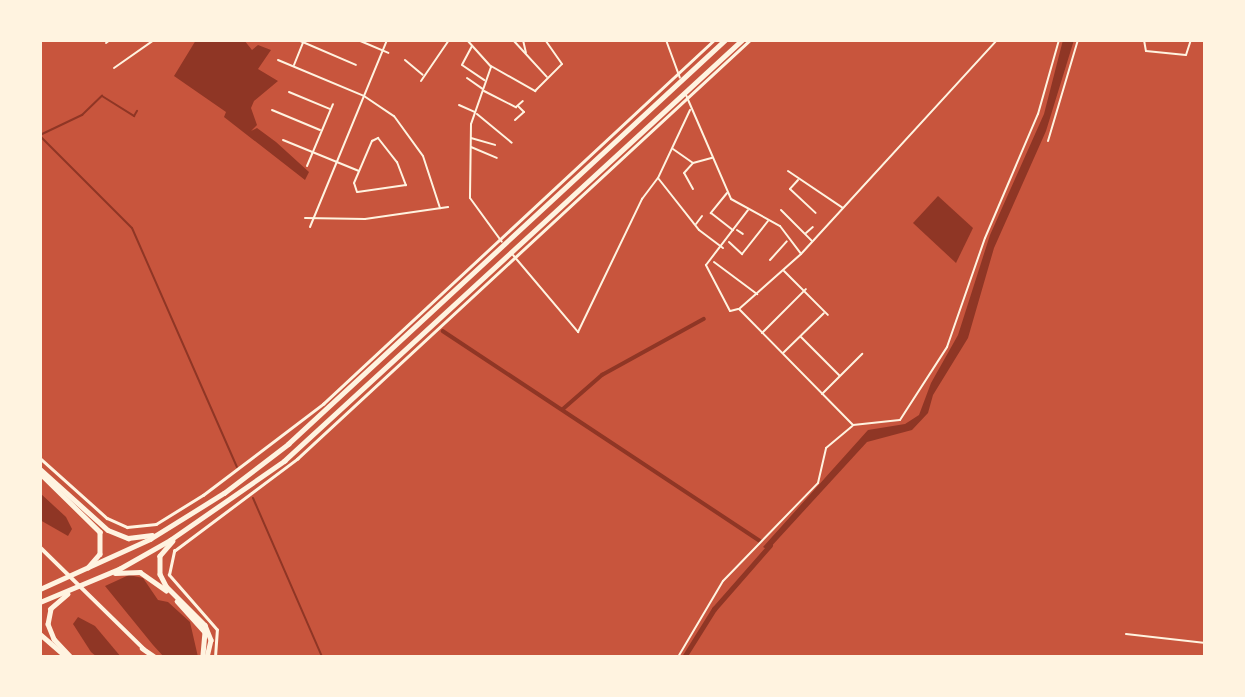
<!DOCTYPE html>
<html>
<head>
<meta charset="utf-8">
<style>
  body { margin:0 }
  #map { position:relative; width:1245px; height:697px; overflow:hidden; background:#c8553d; font-family:"Open Sans",sans-serif }
  div>[style] { position:absolute }
  .water>* { inset:0; background:#8f3625 }
  .stream>* { height:2px; margin:-1px; padding:0 1px; transform-origin:1px; border-radius:1px; background:#8f3625 }
  .canal>* { height:3.5px; margin:-1.75px; padding:0 1.75px; transform-origin:1.75px; border-radius:1.75px; background:#8f3625 }
  .river>* { height:5px; margin:-2.5px; padding:0 2.5px; transform-origin:2.5px; border-radius:2.5px; background:#8f3625 }
  .minor>* { height:2px; margin:-1px; padding:0 1px; transform-origin:1px; border-radius:1px; background:#fff3e0 }
  .secondary>* { height:2.5px; margin:-1.25px; padding:0 1.25px; transform-origin:1.25px; border-radius:1.25px; background:#fff3e0 }
  .trunk>* { height:3.5px; margin:-1.75px; padding:0 1.75px; transform-origin:1.75px; border-radius:1.75px; background:#fff3e0 }
  .motorway>* { height:4.5px; margin:-2.25px; padding:0 2.25px; transform-origin:2.25px; border-radius:2.25px; background:#fff3e0 }
  span { translate:-50% -50%; white-space:nowrap; text-align:center; line-height:1.15; -webkit-text-stroke:5px #fff3e0; paint-order:stroke }
  .frame { position:absolute; inset:0; border:42px solid #fff3e0; pointer-events:none }
</style>
</head>
<body>
<div id="map">
  <div class="water">
    <i style="clip-path:polygon(196px 40px,244px 40px,252px 50px,258px 45px,271px 50px,258px 69px,278px 81px,254px 101px,251px 108px,257px 125px,251px 131px,257px 128px,276px 142px,309px 172px,305px 180px,224px 117px,226px 112px,174px 76px)"></i>
    <i style="clip-path:polygon(1063px 40px,1074px 40px,1046px 131px,994px 248px,968px 338px,933px 395px,928px 413px,912px 430px,867px 442px,768px 550px,763px 547px,868px 430px,905px 424px,919px 415px,931px 383px,958px 335px,990px 235px,1044px 114px)"></i>
    <i style="clip-path:polygon(938px 196px,973px 228px,956px 263px,913px 223px)"></i>
    <i style="clip-path:polygon(40px 493px,66px 517px,72px 529px,68px 536px,40px 520px)"></i>
    <i style="clip-path:polygon(129px 575px,143px 578px,158px 600px,168px 602px,190px 622px,198px 657px,164px 657px,153px 645px,105px 586px)"></i>
    <i style="clip-path:polygon(78px 617px,95px 626px,121px 657px,97px 657px,91px 652px,73px 624px)"></i>
  </div>
  <div class="stream">
    <i style="left:40px;top:135px;width:47px;rotate:-25.5deg"></i>
    <i style="left:82px;top:115px;width:28px;rotate:-44deg"></i>
    <i style="left:102px;top:96px;width:38px;rotate:32deg"></i>
    <i style="left:134px;top:116px;width:6px;rotate:-59deg"></i>
    <i style="left:40px;top:136px;width:130px;rotate:45deg"></i>
    <i style="left:132px;top:228px;width:261px;rotate:66.3deg"></i>
    <i style="left:253px;top:498px;width:173px;rotate:66.5deg"></i>
  </div>
  <div class="canal">
    <i style="left:443px;top:331px;width:380px;rotate:33.5deg"></i>
    <i style="left:563px;top:409px;width:52px;rotate:-41.1deg"></i>
    <i style="left:602px;top:375px;width:116px;rotate:-28.8deg"></i>
  </div>
  <div class="river">
    <i style="left:684px;top:657px;width:57px;rotate:-58deg"></i>
    <i style="left:714px;top:609px;width:85px;rotate:-48.8deg"></i>
  </div>
  <div class="minor">
    <i style="left:298px;top:40px;width:63px;rotate:23.3deg"></i>
    <i style="left:358px;top:40px;width:33px;rotate:23deg"></i>
    <i style="left:467px;top:40px;width:36px;rotate:48deg"></i>
    <i style="left:491px;top:67px;width:60px;rotate:109.3deg"></i>
    <i style="left:471px;top:124px;width:74px;rotate:90.8deg"></i>
    <i style="left:470px;top:198px;width:54px;rotate:54deg"></i>
    <i style="left:513px;top:40px;width:50px;rotate:47.4deg"></i>
    <i style="left:523px;top:40px;width:13px;rotate:77deg"></i>
    <i style="left:666px;top:40px;width:40px;rotate:69.8deg"></i>
    <i style="left:1144px;top:40px;width:11px;rotate:80deg"></i>
    <i style="left:1146px;top:51px;width:40px;rotate:5.7deg"></i>
    <i style="left:1186px;top:55px;width:16px;rotate:-72deg"></i>
    <i style="left:106px;top:43px;width:5px;rotate:-37deg"></i>
    <i style="left:472px;top:46px;width:21px;rotate:118deg"></i>
    <i style="left:462px;top:65px;width:27px;rotate:34deg"></i>
    <i style="left:278px;top:60px;width:93px;rotate:22.7deg"></i>
    <i style="left:364px;top:96px;width:36px;rotate:34deg"></i>
    <i style="left:394px;top:116px;width:49px;rotate:54.1deg"></i>
    <i style="left:423px;top:156px;width:55px;rotate:71.9deg"></i>
    <i style="left:405px;top:60px;width:23px;rotate:40deg"></i>
    <i style="left:294px;top:65px;width:27px;rotate:-68deg"></i>
    <i style="left:491px;top:66px;width:51px;rotate:29.6deg"></i>
    <i style="left:535px;top:91px;width:38px;rotate:-45deg"></i>
    <i style="left:562px;top:64px;width:29px;rotate:-125deg"></i>
    <i style="left:114px;top:68px;width:49px;rotate:-35deg"></i>
    <i style="left:467px;top:78px;width:19px;rotate:35deg"></i>
    <i style="left:421px;top:81px;width:50px;rotate:-55.7deg"></i>
    <i style="left:484px;top:91px;width:36px;rotate:27deg"></i>
    <i style="left:516px;top:107px;width:9px;rotate:-41deg"></i>
    <i style="left:289px;top:92px;width:44px;rotate:22.5deg"></i>
    <i style="left:686px;top:95px;width:113px;rotate:66.6deg"></i>
    <i style="left:731px;top:199px;width:56px;rotate:28.9deg"></i>
    <i style="left:780px;top:226px;width:35px;rotate:53deg"></i>
    <i style="left:459px;top:105px;width:17px;rotate:24deg"></i>
    <i style="left:272px;top:110px;width:52px;rotate:22.6deg"></i>
    <i style="left:690px;top:110px;width:75px;rotate:115.2deg"></i>
    <i style="left:658px;top:178px;width:66px;rotate:51.7deg"></i>
    <i style="left:699px;top:230px;width:30px;rotate:37deg"></i>
    <i style="left:477px;top:114px;width:45px;rotate:39.6deg"></i>
    <i style="left:515px;top:120px;width:12px;rotate:-42deg"></i>
    <i style="left:524px;top:112px;width:8px;rotate:-135deg"></i>
    <i style="left:378px;top:138px;width:31px;rotate:52deg"></i>
    <i style="left:397px;top:162px;width:25px;rotate:69deg"></i>
    <i style="left:406px;top:185px;width:49px;rotate:171.9deg"></i>
    <i style="left:357px;top:192px;width:9px;rotate:-108deg"></i>
    <i style="left:354px;top:183px;width:46px;rotate:-66.8deg"></i>
    <i style="left:372px;top:141px;width:7px;rotate:-27deg"></i>
    <i style="left:471px;top:138px;width:25px;rotate:16deg"></i>
    <i style="left:283px;top:140px;width:82px;rotate:22.2deg"></i>
    <i style="left:1048px;top:141px;width:105px;rotate:-73.5deg"></i>
    <i style="left:471px;top:147px;width:28px;rotate:23deg"></i>
    <i style="left:673px;top:149px;width:24px;rotate:35deg"></i>
    <i style="left:307px;top:166px;width:67px;rotate:-67.2deg"></i>
    <i style="left:788px;top:171px;width:66px;rotate:33.9deg"></i>
    <i style="left:798px;top:180px;width:12px;rotate:132deg"></i>
    <i style="left:790px;top:189px;width:35px;rotate:43deg"></i>
    <i style="left:693px;top:189px;width:18px;rotate:-119deg"></i>
    <i style="left:684px;top:173px;width:13px;rotate:-48deg"></i>
    <i style="left:693px;top:163px;width:20px;rotate:-15deg"></i>
    <i style="left:727px;top:193px;width:26px;rotate:129deg"></i>
    <i style="left:711px;top:213px;width:28px;rotate:38deg"></i>
    <i style="left:781px;top:210px;width:44px;rotate:45deg"></i>
    <i style="left:305px;top:218px;width:60px;rotate:1deg"></i>
    <i style="left:365px;top:219px;width:84px;rotate:-8.2deg"></i>
    <i style="left:696px;top:224px;width:10px;rotate:-53deg"></i>
    <i style="left:310px;top:227px;width:202px;rotate:-67.6deg"></i>
    <i style="left:737px;top:230px;width:7px;rotate:34deg"></i>
    <i style="left:806px;top:233px;width:9px;rotate:-41deg"></i>
    <i style="left:729px;top:242px;width:18px;rotate:43deg"></i>
    <i style="left:742px;top:254px;width:42px;rotate:-51.8deg"></i>
    <i style="left:513px;top:255px;width:101px;rotate:49.8deg"></i>
    <i style="left:578px;top:332px;width:148px;rotate:-64.3deg"></i>
    <i style="left:642px;top:199px;width:26px;rotate:-53deg"></i>
    <i style="left:770px;top:260px;width:25px;rotate:-48deg"></i>
    <i style="left:714px;top:262px;width:54px;rotate:36.7deg"></i>
    <i style="left:784px;top:271px;width:62px;rotate:45deg"></i>
    <i style="left:738px;top:309px;width:8px;rotate:166deg"></i>
    <i style="left:730px;top:311px;width:52px;rotate:-117.6deg"></i>
    <i style="left:706px;top:265px;width:69px;rotate:-52.6deg"></i>
    <i style="left:739px;top:309px;width:83px;rotate:-41.6deg"></i>
    <i style="left:801px;top:254px;width:290px;rotate:-47.5deg"></i>
    <i style="left:739px;top:309px;width:163px;rotate:45.5deg"></i>
    <i style="left:762px;top:333px;width:62px;rotate:-45deg"></i>
    <i style="left:801px;top:337px;width:54px;rotate:45deg"></i>
    <i style="left:783px;top:353px;width:57px;rotate:-44.3deg"></i>
    <i style="left:822px;top:394px;width:57px;rotate:-45deg"></i>
    <i style="left:853px;top:425px;width:47px;rotate:-6.1deg"></i>
    <i style="left:900px;top:420px;width:87px;rotate:-57.2deg"></i>
    <i style="left:947px;top:347px;width:115px;rotate:-70.8deg"></i>
    <i style="left:985px;top:238px;width:135px;rotate:-66.9deg"></i>
    <i style="left:1038px;top:114px;width:77px;rotate:-74.2deg"></i>
    <i style="left:1126px;top:634px;width:80px;rotate:6.5deg"></i>
    <i style="left:678px;top:657px;width:88px;rotate:-59.4deg"></i>
    <i style="left:723px;top:581px;width:136px;rotate:-45.9deg"></i>
    <i style="left:818px;top:483px;width:36px;rotate:-77deg"></i>
    <i style="left:826px;top:448px;width:34px;rotate:-40deg"></i>
  </div>
  <div class="secondary">
    <i style="left:40px;top:458px;width:90px;rotate:41.8deg"></i>
    <i style="left:107px;top:518px;width:22px;rotate:24deg"></i>
    <i style="left:127px;top:527px;width:29px;rotate:-6deg"></i>
    <i style="left:156px;top:524px;width:55px;rotate:-31.7deg"></i>
    <i style="left:203px;top:495px;width:151px;rotate:-37.2deg"></i>
    <i style="left:323px;top:404px;width:534px;rotate:-42.95deg"></i>
    <i style="left:215px;top:657px;width:27px;rotate:-86deg"></i>
    <i style="left:217px;top:630px;width:73px;rotate:-131.1deg"></i>
    <i style="left:169px;top:575px;width:25px;rotate:-78deg"></i>
    <i style="left:174px;top:551px;width:154px;rotate:-36.8deg"></i>
    <i style="left:297px;top:459px;width:617px;rotate:-42.77deg"></i>
  </div>
  <div class="trunk">
    <i style="left:40px;top:547px;width:146px;rotate:44.4deg"></i>
  </div>
  <div class="motorway">
    <i style="left:40px;top:469px;width:91px;rotate:41.9deg"></i>
    <i style="left:108px;top:530px;width:22px;rotate:22deg"></i>
    <i style="left:128px;top:538px;width:24px;rotate:-7deg"></i>
    <i style="left:40px;top:473px;width:84px;rotate:44.5deg"></i>
    <i style="left:100px;top:532px;width:22px;rotate:90deg"></i>
    <i style="left:100px;top:554px;width:18px;rotate:131deg"></i>
    <i style="left:173px;top:541px;width:20px;rotate:131deg"></i>
    <i style="left:160px;top:556px;width:18px;rotate:90deg"></i>
    <i style="left:160px;top:574px;width:13px;rotate:63deg"></i>
    <i style="left:166px;top:586px;width:55px;rotate:45deg"></i>
    <i style="left:205px;top:625px;width:16px;rotate:68deg"></i>
    <i style="left:211px;top:640px;width:17px;rotate:103deg"></i>
    <i style="left:115px;top:573px;width:25px;rotate:-2deg"></i>
    <i style="left:140px;top:572px;width:32px;rotate:35deg"></i>
    <i style="left:40px;top:589px;width:121px;rotate:-24.4deg"></i>
    <i style="left:150px;top:539px;width:87px;rotate:-31.9deg"></i>
    <i style="left:224px;top:493px;width:81px;rotate:-37.4deg"></i>
    <i style="left:288px;top:444px;width:595px;rotate:-42.75deg"></i>
    <i style="left:68px;top:594px;width:23px;rotate:139deg"></i>
    <i style="left:51px;top:609px;width:15px;rotate:101deg"></i>
    <i style="left:48px;top:624px;width:16px;rotate:68deg"></i>
    <i style="left:54px;top:639px;width:25px;rotate:47deg"></i>
    <i style="left:177px;top:601px;width:42px;rotate:47.9deg"></i>
    <i style="left:205px;top:632px;width:25px;rotate:95deg"></i>
    <i style="left:40px;top:602px;width:86px;rotate:-22.7deg"></i>
    <i style="left:119px;top:569px;width:59px;rotate:-29.6deg"></i>
    <i style="left:170px;top:540px;width:139px;rotate:-34.7deg"></i>
    <i style="left:284px;top:461px;width:622px;rotate:-42.59deg"></i>
    <i style="left:40px;top:634px;width:35px;rotate:41deg"></i>
    <i style="left:142px;top:648px;width:16px;rotate:35deg"></i>
  </div>
  <div class="frame"></div>
</div>
</body>
</html>
